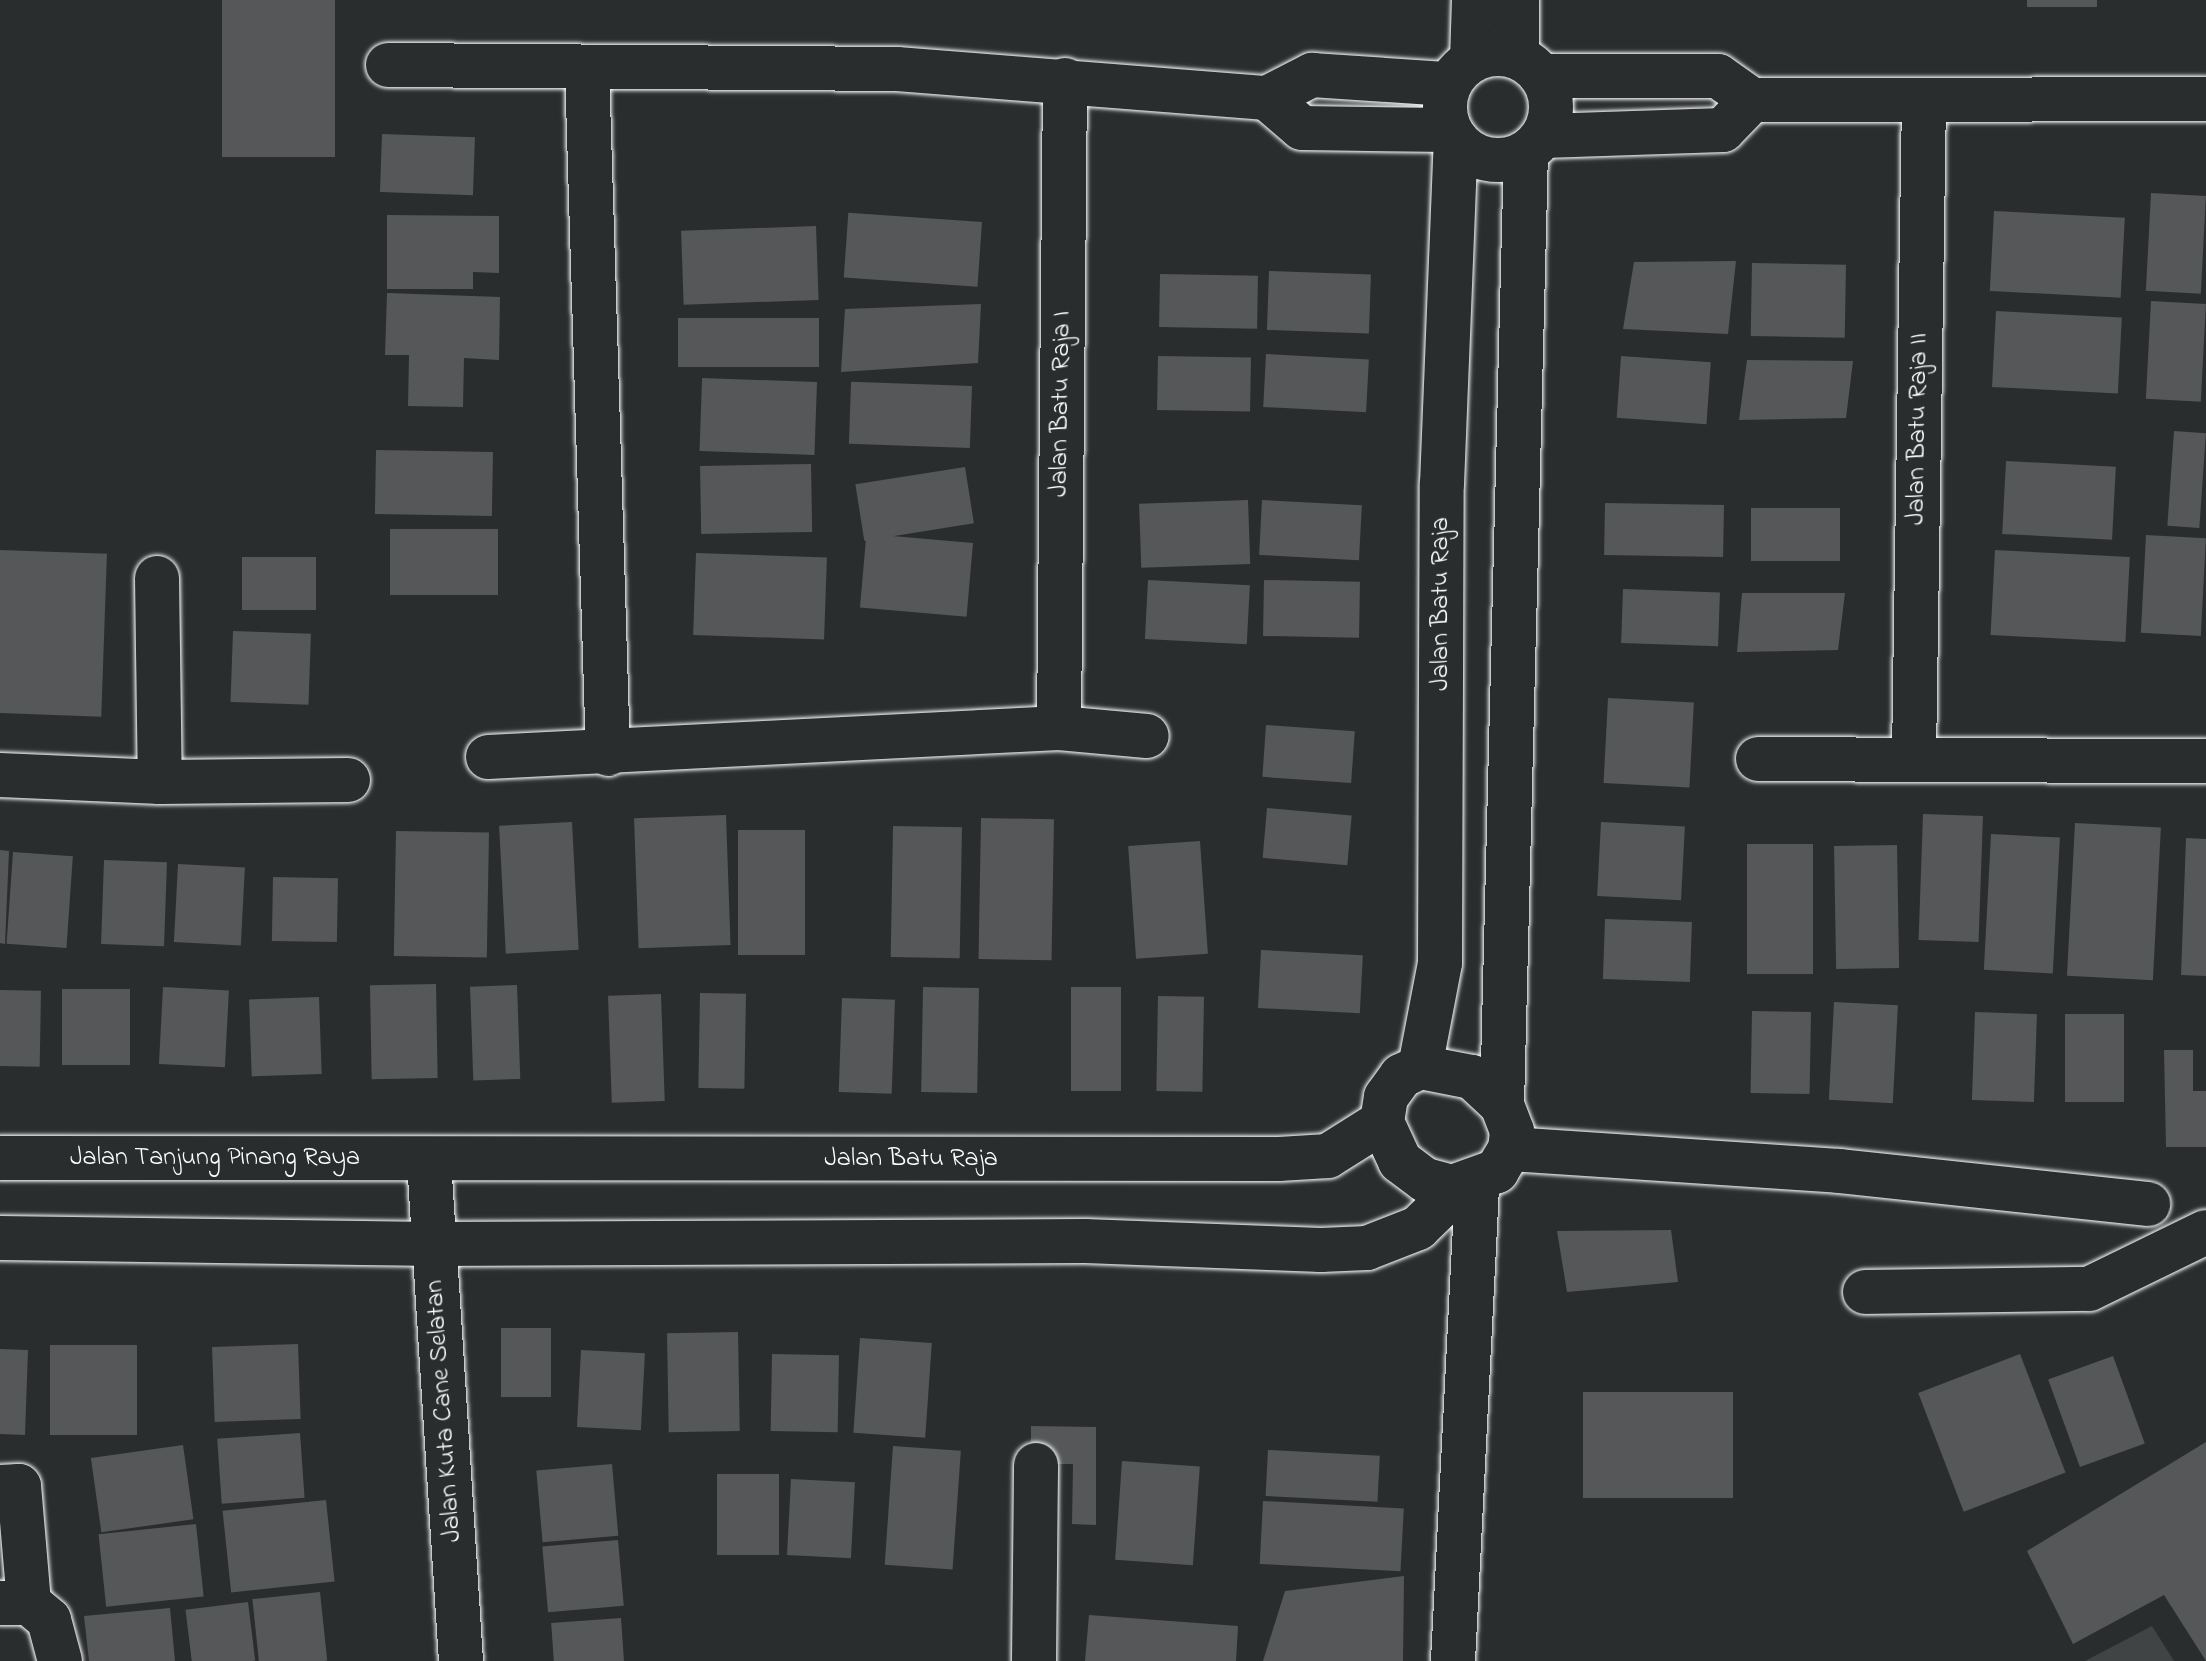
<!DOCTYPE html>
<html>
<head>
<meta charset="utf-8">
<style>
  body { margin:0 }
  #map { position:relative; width:2206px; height:1661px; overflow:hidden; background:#2a2d2e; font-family:"Indie Flower",sans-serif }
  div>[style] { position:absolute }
  .green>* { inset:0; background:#414445 }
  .building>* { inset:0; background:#555758; transform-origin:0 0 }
  .roads { filter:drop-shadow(0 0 2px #fff) drop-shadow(0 0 2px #fff) }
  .street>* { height:44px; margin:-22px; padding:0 22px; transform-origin:22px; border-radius:22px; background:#2a2d2e }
  .street>.ring { margin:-22px; padding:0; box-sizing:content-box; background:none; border:44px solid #2a2d2e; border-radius:50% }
  span { translate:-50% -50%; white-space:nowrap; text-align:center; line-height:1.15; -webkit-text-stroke:6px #2a2d2e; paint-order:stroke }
  .street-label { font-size:26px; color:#fff }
</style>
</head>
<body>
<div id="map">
  <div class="green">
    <i style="clip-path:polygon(2152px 1626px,2174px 1661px,2085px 1661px)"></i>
  </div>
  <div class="building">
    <i style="left:222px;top:0;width:113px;height:157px"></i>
    <i style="left:2027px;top:0;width:70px;height:7px"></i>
    <i style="left:382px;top:134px;width:93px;height:58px;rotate:2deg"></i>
    <i style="left:2151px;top:193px;width:55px;height:98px;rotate:3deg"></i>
    <i style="left:1994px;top:211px;width:131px;height:80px;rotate:3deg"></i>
    <i style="clip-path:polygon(387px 215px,499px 216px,499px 273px,473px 272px,473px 289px,387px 289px)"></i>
    <i style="left:982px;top:222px;width:65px;height:134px;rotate:94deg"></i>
    <i style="left:816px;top:226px;width:74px;height:135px;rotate:88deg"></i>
    <i style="clip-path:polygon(1736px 261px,1728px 334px,1623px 329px,1634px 262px)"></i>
    <i style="left:1752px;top:263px;width:94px;height:73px;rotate:1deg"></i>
    <i style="left:1269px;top:271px;width:102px;height:59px;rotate:2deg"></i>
    <i style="left:1160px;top:274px;width:98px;height:53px;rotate:1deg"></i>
    <i style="clip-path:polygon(387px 293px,500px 297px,499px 360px,464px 358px,463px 407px,408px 406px,409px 355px,385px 355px)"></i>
    <i style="left:2151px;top:301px;width:55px;height:98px;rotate:3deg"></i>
    <i style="clip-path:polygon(981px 304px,978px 363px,841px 372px,845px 309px)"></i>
    <i style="left:1996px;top:311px;width:126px;height:76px;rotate:3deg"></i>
    <i style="left:678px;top:318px;width:141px;height:49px"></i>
    <i style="left:1266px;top:354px;width:103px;height:53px;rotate:3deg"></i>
    <i style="left:1158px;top:356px;width:93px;height:54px;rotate:1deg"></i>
    <i style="left:1621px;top:356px;width:90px;height:62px;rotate:4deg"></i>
    <i style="clip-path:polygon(1747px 360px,1853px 361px,1846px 418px,1739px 420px)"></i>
    <i style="left:817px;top:382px;width:73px;height:115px;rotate:92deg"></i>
    <i style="left:972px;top:386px;width:62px;height:121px;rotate:92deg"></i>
    <i style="left:2174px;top:431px;width:32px;height:95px;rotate:4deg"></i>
    <i style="left:376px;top:450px;width:117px;height:64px;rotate:1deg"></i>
    <i style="left:2006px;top:461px;width:110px;height:73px;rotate:3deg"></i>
    <i style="left:811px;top:464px;width:68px;height:111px;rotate:89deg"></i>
    <i style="left:965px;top:467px;width:57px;height:111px;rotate:81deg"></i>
    <i style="left:1248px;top:500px;width:64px;height:109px;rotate:88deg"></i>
    <i style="left:1262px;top:500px;width:100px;height:55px;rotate:3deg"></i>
    <i style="left:1605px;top:503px;width:119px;height:52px;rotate:1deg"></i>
    <i style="left:1751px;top:508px;width:89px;height:53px"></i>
    <i style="left:390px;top:529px;width:108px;height:66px"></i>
    <i style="left:2146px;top:535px;width:60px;height:98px;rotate:3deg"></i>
    <i style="left:973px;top:543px;width:74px;height:107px;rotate:95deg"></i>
    <i style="left:0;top:550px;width:107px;height:163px;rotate:2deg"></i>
    <i style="left:1995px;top:550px;width:135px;height:85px;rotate:3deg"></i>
    <i style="left:696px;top:553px;width:131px;height:82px;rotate:2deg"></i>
    <i style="left:242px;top:557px;width:74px;height:53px"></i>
    <i style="left:1148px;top:580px;width:102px;height:59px;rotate:3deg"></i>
    <i style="left:1264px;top:580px;width:96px;height:56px;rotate:1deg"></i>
    <i style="left:1623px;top:589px;width:97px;height:54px;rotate:2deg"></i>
    <i style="clip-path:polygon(1742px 593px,1845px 593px,1838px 650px,1737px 652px)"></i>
    <i style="left:233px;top:631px;width:78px;height:71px;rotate:2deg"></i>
    <i style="left:1608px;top:698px;width:86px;height:85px;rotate:3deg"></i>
    <i style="left:1266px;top:725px;width:89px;height:52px;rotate:4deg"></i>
    <i style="left:1267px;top:808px;width:85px;height:50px;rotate:5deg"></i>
    <i style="left:1923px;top:814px;width:60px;height:126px;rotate:2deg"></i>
    <i style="left:726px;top:815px;width:130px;height:92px;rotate:88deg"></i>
    <i style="left:981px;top:818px;width:73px;height:141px;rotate:1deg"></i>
    <i style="left:572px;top:822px;width:128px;height:73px;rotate:87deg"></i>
    <i style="left:1601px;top:822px;width:84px;height:74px;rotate:3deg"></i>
    <i style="left:2075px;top:823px;width:86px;height:153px;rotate:3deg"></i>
    <i style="left:893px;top:826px;width:69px;height:131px;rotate:1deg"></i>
    <i style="left:738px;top:830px;width:67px;height:125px"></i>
    <i style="left:396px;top:831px;width:93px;height:125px;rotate:1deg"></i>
    <i style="left:1991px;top:834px;width:69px;height:136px;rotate:3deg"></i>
    <i style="clip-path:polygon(2186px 838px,2206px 839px,2206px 976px,2181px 975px)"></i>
    <i style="left:1200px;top:841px;width:113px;height:72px;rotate:86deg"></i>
    <i style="left:1747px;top:844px;width:66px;height:130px"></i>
    <i style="left:1897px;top:845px;width:123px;height:63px;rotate:89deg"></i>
    <i style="clip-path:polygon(0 850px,9px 851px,5px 944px,0 943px)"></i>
    <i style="left:13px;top:852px;width:60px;height:92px;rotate:4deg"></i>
    <i style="left:104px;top:860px;width:63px;height:84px;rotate:2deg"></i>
    <i style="left:178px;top:864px;width:67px;height:78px;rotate:3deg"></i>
    <i style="left:273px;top:877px;width:65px;height:64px;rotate:1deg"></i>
    <i style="left:1605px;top:919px;width:87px;height:60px;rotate:2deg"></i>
    <i style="left:1261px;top:950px;width:102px;height:58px;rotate:3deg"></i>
    <i style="left:436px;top:984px;width:94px;height:66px;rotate:89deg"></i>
    <i style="left:517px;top:985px;width:94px;height:47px;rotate:88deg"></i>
    <i style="left:163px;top:987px;width:66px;height:77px;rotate:3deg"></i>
    <i style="left:923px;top:987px;width:56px;height:105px;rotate:1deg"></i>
    <i style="left:1071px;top:987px;width:50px;height:104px"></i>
    <i style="left:62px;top:989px;width:68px;height:76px"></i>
    <i style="left:0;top:990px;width:41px;height:76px;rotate:1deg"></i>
    <i style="left:700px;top:993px;width:46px;height:95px;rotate:1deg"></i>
    <i style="left:661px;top:994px;width:107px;height:53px;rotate:88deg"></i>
    <i style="left:1158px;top:996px;width:46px;height:95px;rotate:1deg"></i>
    <i style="left:319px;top:997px;width:77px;height:70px;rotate:88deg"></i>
    <i style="left:842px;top:998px;width:53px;height:94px;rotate:2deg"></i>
    <i style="left:1834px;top:1002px;width:64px;height:98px;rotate:3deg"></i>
    <i style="left:1752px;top:1011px;width:59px;height:82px;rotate:1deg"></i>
    <i style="left:1975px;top:1012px;width:62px;height:88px;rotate:2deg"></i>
    <i style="left:2065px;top:1014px;width:59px;height:88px"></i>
    <i style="clip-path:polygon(2164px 1050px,2193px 1050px,2193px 1091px,2206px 1091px,2206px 1147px,2166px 1147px)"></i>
    <i style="clip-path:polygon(1671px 1230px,1678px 1282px,1567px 1292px,1557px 1231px)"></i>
    <i style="left:501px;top:1328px;width:50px;height:69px"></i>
    <i style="left:738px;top:1332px;width:99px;height:71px;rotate:89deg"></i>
    <i style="left:860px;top:1338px;width:72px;height:95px;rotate:4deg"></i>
    <i style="left:298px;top:1344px;width:75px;height:86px;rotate:88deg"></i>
    <i style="left:50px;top:1345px;width:87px;height:90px"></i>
    <i style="left:0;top:1349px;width:28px;height:85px;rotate:2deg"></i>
    <i style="left:581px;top:1350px;width:64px;height:77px;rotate:3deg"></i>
    <i style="left:772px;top:1354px;width:67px;height:77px;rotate:1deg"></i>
    <i style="left:2020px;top:1354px;width:127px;height:109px;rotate:69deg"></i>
    <i style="left:2113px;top:1356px;width:93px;height:69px;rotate:70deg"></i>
    <i style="left:1583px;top:1392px;width:150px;height:106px"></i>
    <i style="clip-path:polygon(1031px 1426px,1096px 1427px,1096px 1525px,1072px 1524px,1073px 1464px,1031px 1464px)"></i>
    <i style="left:300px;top:1433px;width:65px;height:83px;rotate:86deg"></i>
    <i style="clip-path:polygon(2206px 1442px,2206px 1661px,2164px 1595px,2073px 1644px,2027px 1551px)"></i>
    <i style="left:183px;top:1445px;width:75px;height:93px;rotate:82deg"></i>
    <i style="left:893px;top:1446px;width:68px;height:119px;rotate:4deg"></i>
    <i style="left:1268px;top:1450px;width:112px;height:46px;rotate:3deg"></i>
    <i style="left:1122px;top:1461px;width:78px;height:99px;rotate:4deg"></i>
    <i style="left:612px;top:1464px;width:72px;height:76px;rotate:85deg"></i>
    <i style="left:717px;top:1474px;width:62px;height:81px"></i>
    <i style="left:791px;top:1479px;width:64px;height:76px;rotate:3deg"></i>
    <i style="left:326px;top:1500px;width:82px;height:104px;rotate:84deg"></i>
    <i style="left:1263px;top:1501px;width:141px;height:63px;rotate:3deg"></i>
    <i style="left:196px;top:1524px;width:73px;height:98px;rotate:84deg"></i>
    <i style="left:618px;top:1540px;width:66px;height:76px;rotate:85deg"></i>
    <i style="clip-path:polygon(1404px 1576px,1403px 1661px,1263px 1661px,1285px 1591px)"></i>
    <i style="left:320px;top:1592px;width:69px;height:68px;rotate:84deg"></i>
    <i style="left:248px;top:1602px;width:59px;height:63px;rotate:83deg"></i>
    <i style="clip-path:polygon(170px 1608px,175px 1661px,89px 1661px,84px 1616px)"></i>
    <i style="clip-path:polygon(1089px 1615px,1238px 1626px,1236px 1661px,1085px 1661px)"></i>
    <i style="left:621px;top:1618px;width:43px;height:70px;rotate:86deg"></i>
  </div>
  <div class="roads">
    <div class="street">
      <i class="ring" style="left:1445px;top:54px;width:62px;height:62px"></i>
      <i style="left:1517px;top:57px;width:57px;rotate:-90deg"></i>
      <i style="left:1472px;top:60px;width:60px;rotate:-88.1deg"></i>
      <i style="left:388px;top:65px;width:509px;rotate:0.45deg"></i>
      <i style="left:897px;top:69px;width:371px;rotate:4.5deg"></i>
      <i style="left:1267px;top:98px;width:51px;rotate:-27.1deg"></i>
      <i style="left:1312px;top:75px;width:137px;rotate:3.8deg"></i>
      <i style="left:587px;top:68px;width:686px;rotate:88.25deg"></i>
      <i style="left:1541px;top:76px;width:177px"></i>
      <i style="left:1718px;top:76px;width:42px;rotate:35.2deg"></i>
      <i style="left:1752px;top:100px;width:454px;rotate:-0.1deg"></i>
      <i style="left:1267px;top:98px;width:46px;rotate:40.6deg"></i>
      <i style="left:1302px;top:128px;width:148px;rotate:0.8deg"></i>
      <i style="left:1544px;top:136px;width:179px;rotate:-1.9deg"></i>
      <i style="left:1723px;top:130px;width:42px;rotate:-46deg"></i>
      <i style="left:157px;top:578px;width:204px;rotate:89.2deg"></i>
      <i style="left:1059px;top:728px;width:648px;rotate:-89.47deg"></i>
      <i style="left:488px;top:757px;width:572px;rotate:-2.91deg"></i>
      <i style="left:1059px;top:728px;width:88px;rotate:5.2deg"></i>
      <i style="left:1914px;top:757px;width:656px;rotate:-89.13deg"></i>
      <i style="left:1758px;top:759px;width:448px;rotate:0.3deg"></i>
      <i style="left:0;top:775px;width:160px;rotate:2.5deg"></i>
      <i style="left:160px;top:782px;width:188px;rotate:-0.6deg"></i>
      <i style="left:1420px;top:1067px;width:106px;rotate:-79.1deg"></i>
      <i style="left:1440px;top:963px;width:479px;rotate:-89.8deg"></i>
      <i style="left:1442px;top:484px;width:345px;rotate:-87.7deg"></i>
      <i style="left:1420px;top:1067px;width:53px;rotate:10.9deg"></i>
      <i style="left:1472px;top:1077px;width:41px;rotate:43deg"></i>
      <i style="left:1502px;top:1105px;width:28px;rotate:69deg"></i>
      <i style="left:1512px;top:1131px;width:18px;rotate:96deg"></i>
      <i style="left:1510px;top:1149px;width:26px;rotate:121deg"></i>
      <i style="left:1497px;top:1171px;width:48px;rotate:160.4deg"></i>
      <i style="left:1452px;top:1187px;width:28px;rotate:-165deg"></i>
      <i style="left:1425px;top:1180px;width:31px;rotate:-143deg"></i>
      <i style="left:1400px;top:1161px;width:43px;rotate:-114.8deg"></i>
      <i style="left:1382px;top:1122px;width:25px;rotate:-81deg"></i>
      <i style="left:1386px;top:1097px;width:26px;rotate:-54deg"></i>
      <i style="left:1401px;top:1076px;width:21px;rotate:-25deg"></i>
      <i style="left:1502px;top:1105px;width:952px;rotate:-88.56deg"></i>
      <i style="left:1510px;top:1149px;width:330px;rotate:3.8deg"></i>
      <i style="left:1839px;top:1171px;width:311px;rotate:6.1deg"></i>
      <i style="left:0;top:1158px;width:1279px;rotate:0.04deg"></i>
      <i style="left:1279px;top:1159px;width:49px;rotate:-3.5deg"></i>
      <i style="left:1328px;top:1156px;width:64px;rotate:-32.2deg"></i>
      <i style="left:429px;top:1161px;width:501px;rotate:86.34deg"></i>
      <i style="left:0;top:1238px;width:434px;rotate:0.8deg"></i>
      <i style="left:434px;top:1244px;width:651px;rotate:-0.26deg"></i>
      <i style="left:1085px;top:1241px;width:236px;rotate:2.2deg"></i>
      <i style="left:1321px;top:1250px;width:46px;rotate:-2.5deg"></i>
      <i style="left:1367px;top:1248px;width:55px;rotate:-21.4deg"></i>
      <i style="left:1418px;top:1228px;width:45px;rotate:-44.1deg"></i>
      <i style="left:1450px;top:1197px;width:10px;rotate:-79deg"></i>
      <i style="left:1865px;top:1292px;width:224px;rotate:-0.8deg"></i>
      <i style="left:2089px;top:1289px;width:130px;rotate:-26deg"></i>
      <i style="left:0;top:1487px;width:19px;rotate:-3deg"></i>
      <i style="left:19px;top:1486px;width:117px;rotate:85.1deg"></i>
      <i style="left:0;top:1603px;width:29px"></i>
      <i style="left:29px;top:1603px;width:26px;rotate:40deg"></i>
      <i style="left:49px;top:1620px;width:42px;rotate:75deg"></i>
      <i style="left:1034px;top:1661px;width:196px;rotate:-89.4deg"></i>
      <i style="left:1453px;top:1661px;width:482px;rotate:-87.1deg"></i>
    </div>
  </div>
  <div class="street-label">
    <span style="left:1062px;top:404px;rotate:-89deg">Jalan Batu Raja I</span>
    <span style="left:1919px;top:429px;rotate:-89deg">Jalan Batu Raja II</span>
    <span style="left:1442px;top:604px;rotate:-90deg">Jalan Batu Raja</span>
    <span style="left:215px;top:1159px">Jalan Tanjung Pinang Raya</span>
    <span style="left:911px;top:1160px">Jalan Batu Raja</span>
    <span style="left:445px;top:1411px;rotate:-94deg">Jalan Kuta Cane Selatan</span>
  </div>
</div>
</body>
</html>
